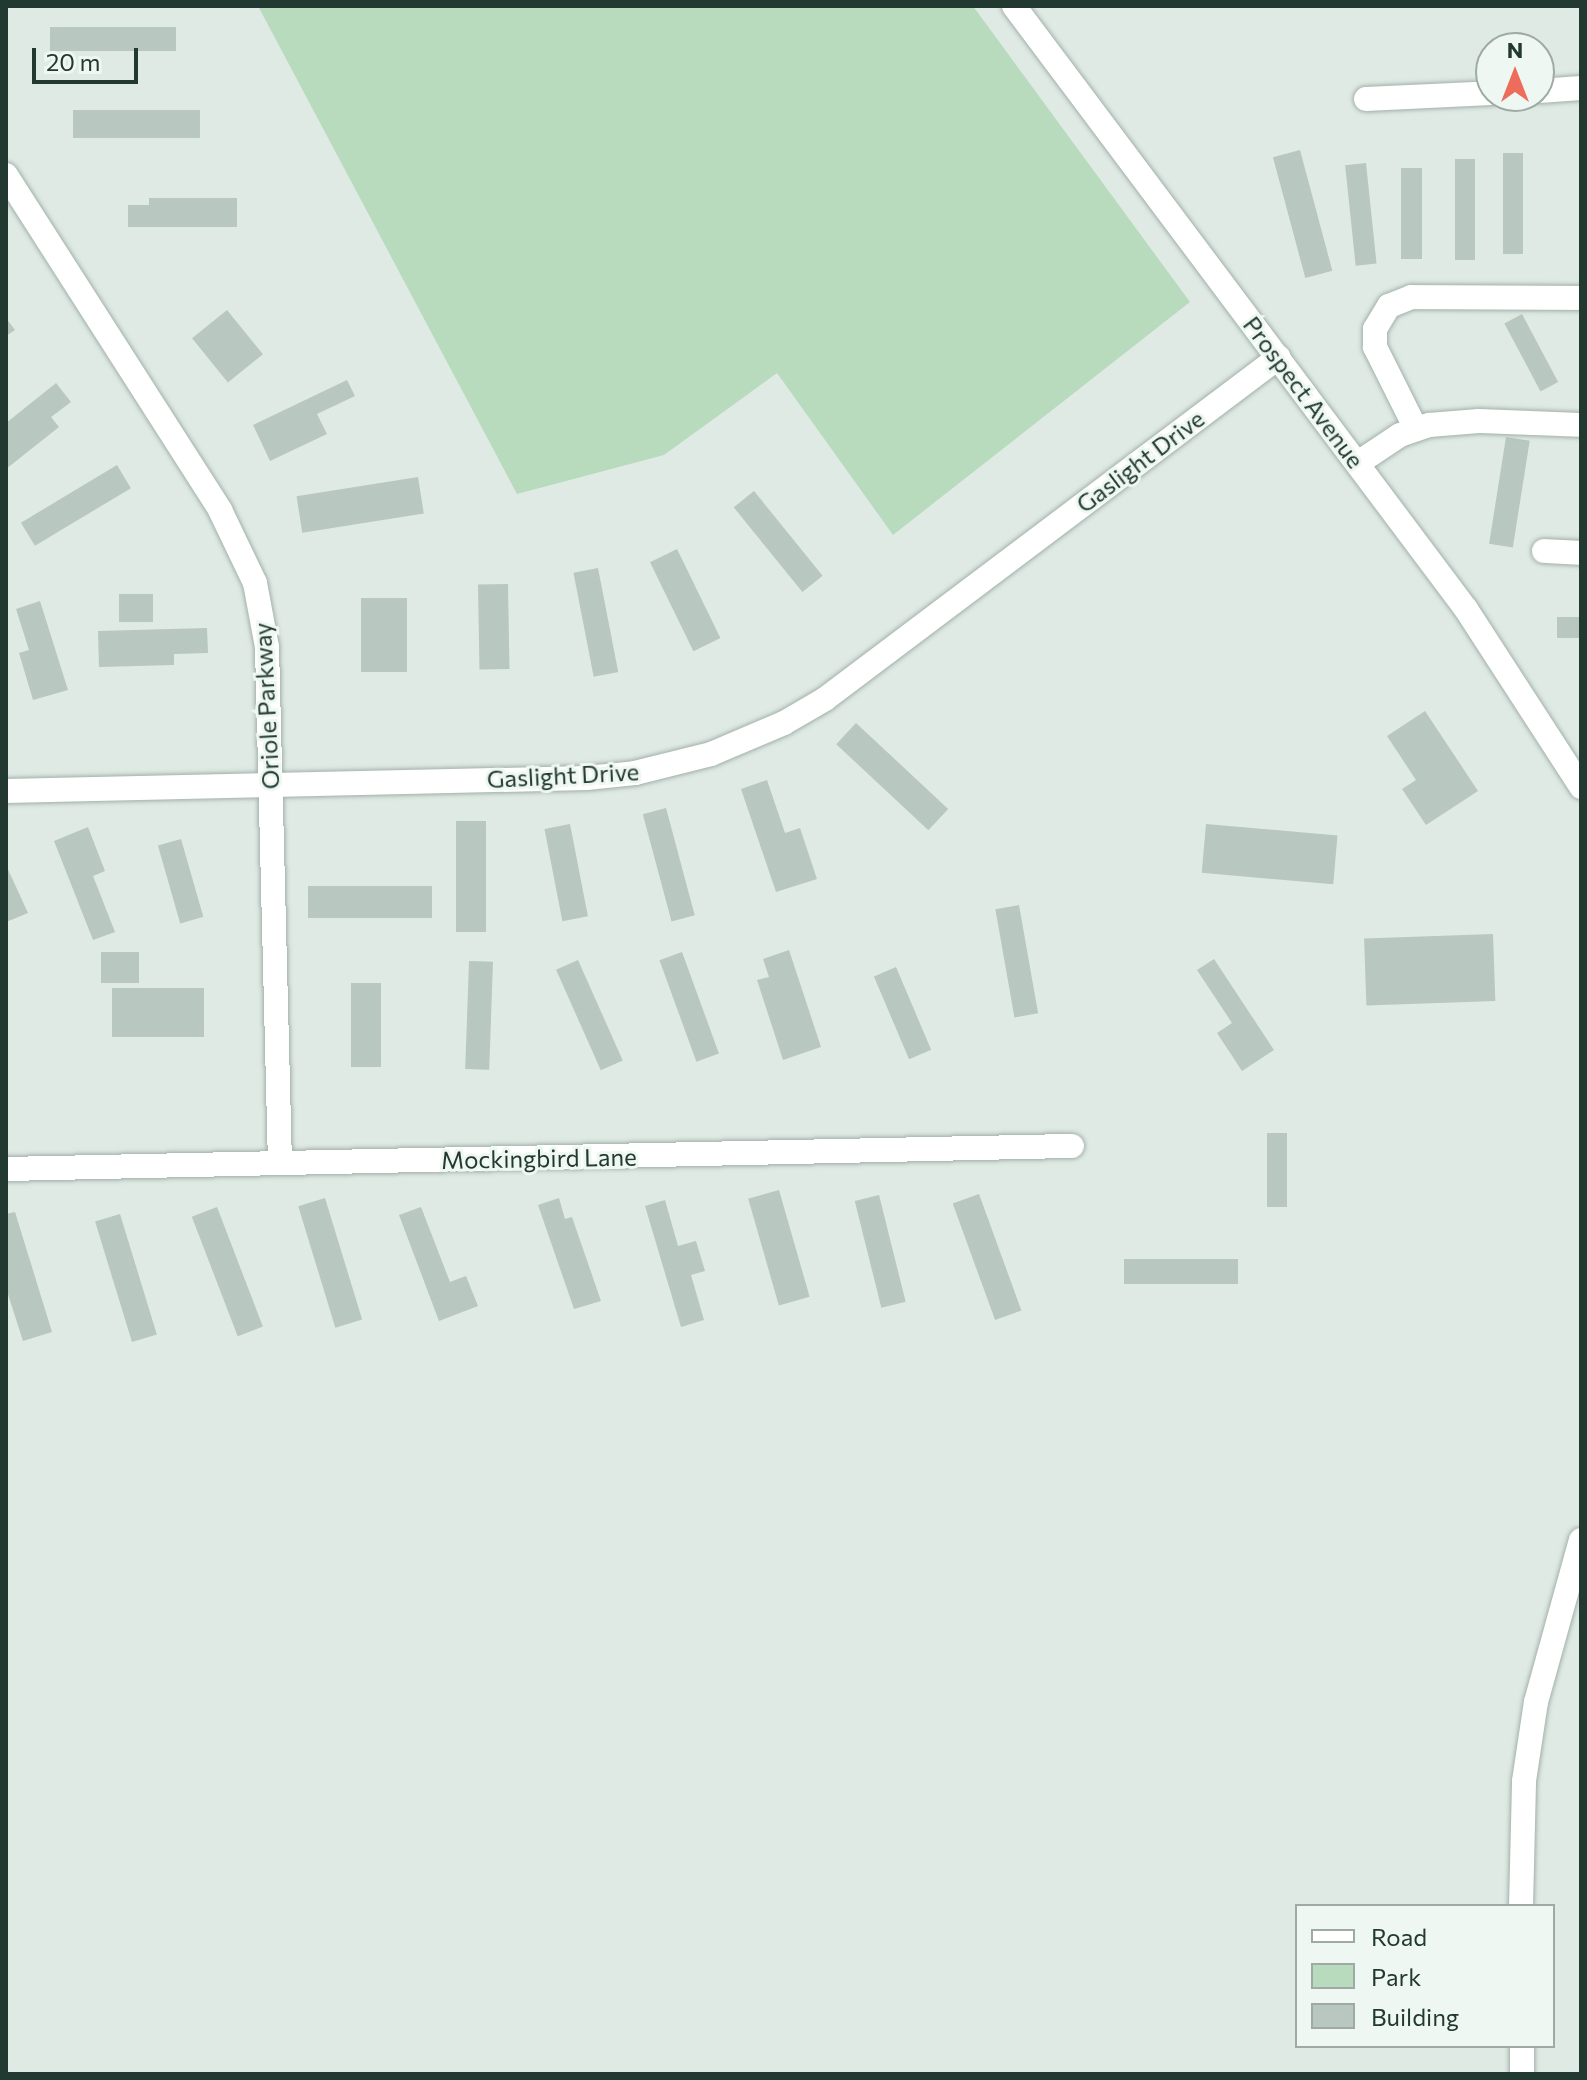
<!DOCTYPE html>
<html>
<head>
<meta charset="utf-8">
<style>
  body { margin:0 }
  #map { position:relative; width:1587px; height:2080px; overflow:hidden; background:#dfeae4; font-family:Commissioner,sans-serif }
  div>[style] { position:absolute }
  .green>* { inset:0; background:#b9dbbd }
  .building>* { inset:0; background:#b8c7bf; transform-origin:0 0 }
  .roads { filter:drop-shadow(0 0 2px #a2b1aa) drop-shadow(0 0 2px #a2b1aa) }
  .minor>* { height:24px; margin:-12px; padding:0 12px; transform-origin:12px; border-radius:12px; background:#fff }
  .secondary>* { height:24px; margin:-12px; padding:0 12px; transform-origin:12px; border-radius:12px; background:#fff }
  span { translate:-50% -50%; white-space:nowrap; text-align:center; line-height:1.15; -webkit-text-stroke:6px #eff7f2; paint-order:stroke }
  .street-label { font-size:24px; color:#213930 }
  .frame { position:absolute; inset:0; border:8px solid #213930; pointer-events:none }
  .legend { position:absolute; left:1295px; top:1904px; width:260px; height:144px; box-sizing:border-box; background:#eff7f2; border:2px solid #9daba4; margin:0; padding:10px 14px; list-style:none; font-size:24px; color:#213930 }
  .legend li { display:flex; align-items:center; gap:16px; height:40px }
  .legend b { width:40px; border:2px solid #9daba4 }
  .north { position:absolute; left:1475px; top:32px; width:80px; height:80px; box-sizing:border-box; background:#eff7f2; border:2px solid #9daba4; border-radius:50%; rotate:0deg; font-size:22px; font-weight:700; line-height:32px; text-align:center; color:#213930 }
  .north::after { content:''; display:block; margin:auto; width:28px; height:36px; background:#ed6c5b; clip-path:polygon(50% 0,100% 100%,50% 72%,0 100%) }
  .scale { position:absolute; left:32px; top:48px; width:106px; height:36px; box-sizing:border-box; border:4px solid #213930; border-top:0; padding-left:10px; font-size:24px; line-height:28px; white-space:nowrap; color:#213930; -webkit-text-stroke:6px #eff7f2; paint-order:stroke }
</style>
</head>
<body>
<div id="map">
  <div class="green">
    <i style="clip-path:polygon(258px 6px,973px 6px,1190px 302px,893px 535px,777px 373px,664px 455px,517px 494px)"></i>
  </div>
  <div class="building">
    <i style="left:50px;top:27px;width:126px;height:24px"></i>
    <i style="left:73px;top:110px;width:127px;height:28px"></i>
    <i style="left:1300px;top:150px;width:125px;height:28px;rotate:75deg"></i>
    <i style="left:1503px;top:153px;width:20px;height:101px"></i>
    <i style="left:1455px;top:159px;width:20px;height:101px"></i>
    <i style="left:1366px;top:163px;width:101px;height:21px;rotate:84deg"></i>
    <i style="left:1401px;top:168px;width:21px;height:91px"></i>
    <i style="clip-path:polygon(149px 198px,237px 198px,237px 227px,128px 227px,128px 205px,149px 205px)"></i>
    <i style="left:227px;top:310px;width:57px;height:45px;rotate:51deg"></i>
    <i style="left:1522px;top:314px;width:77px;height:20px;rotate:62deg"></i>
    <i style="clip-path:polygon(6px 318px,15px 330px,6px 336px)"></i>
    <i style="clip-path:polygon(347px 380px,355px 396px,317px 414px,327px 434px,270px 461px,253px 425px)"></i>
    <i style="clip-path:polygon(56px 383px,71px 402px,51px 417px,59px 427px,6px 469px,6px 423px)"></i>
    <i style="left:1506px;top:437px;width:24px;height:108px;rotate:9deg"></i>
    <i style="left:117px;top:465px;width:27px;height:112px;rotate:59deg"></i>
    <i style="left:418px;top:477px;width:37px;height:123px;rotate:81deg"></i>
    <i style="left:754px;top:491px;width:109px;height:26px;rotate:51deg"></i>
    <i style="left:677px;top:549px;width:99px;height:30px;rotate:64deg"></i>
    <i style="left:598px;top:568px;width:106px;height:25px;rotate:79deg"></i>
    <i style="left:508px;top:584px;width:85px;height:30px;rotate:89deg"></i>
    <i style="left:119px;top:594px;width:34px;height:28px"></i>
    <i style="left:361px;top:598px;width:46px;height:74px"></i>
    <i style="clip-path:polygon(40px 601px,68px 690px,33px 700px,19px 653px,29px 650px,16px 609px)"></i>
    <i style="left:1557px;top:617px;width:24px;height:21px"></i>
    <i style="clip-path:polygon(207px 628px,208px 653px,174px 654px,174px 665px,99px 667px,98px 631px)"></i>
    <i style="clip-path:polygon(1425px 711px,1478px 791px,1426px 825px,1402px 789px,1416px 780px,1387px 736px)"></i>
    <i style="left:856px;top:723px;width:126px;height:29px;rotate:43deg"></i>
    <i style="clip-path:polygon(767px 780px,785px 833px,800px 828px,817px 879px,776px 892px,741px 789px)"></i>
    <i style="left:666px;top:808px;width:111px;height:24px;rotate:75deg"></i>
    <i style="left:486px;top:821px;width:111px;height:30px;rotate:90deg"></i>
    <i style="left:570px;top:824px;width:94px;height:26px;rotate:79deg"></i>
    <i style="left:1206px;top:824px;width:132px;height:49px;rotate:5deg"></i>
    <i style="clip-path:polygon(88px 827px,105px 871px,93px 876px,115px 932px,93px 940px,54px 841px)"></i>
    <i style="left:181px;top:839px;width:81px;height:24px;rotate:74deg"></i>
    <i style="clip-path:polygon(6px 865px,28px 913px,6px 922px)"></i>
    <i style="left:308px;top:886px;width:124px;height:32px"></i>
    <i style="left:1019px;top:905px;width:110px;height:24px;rotate:80deg"></i>
    <i style="left:1493px;top:934px;width:67px;height:129px;rotate:88deg"></i>
    <i style="clip-path:polygon(789px 950px,821px 1047px,783px 1060px,757px 980px,769px 977px,763px 959px)"></i>
    <i style="left:101px;top:952px;width:38px;height:31px"></i>
    <i style="left:682px;top:952px;width:108px;height:24px;rotate:70deg"></i>
    <i style="clip-path:polygon(1214px 959px,1274px 1050px,1242px 1071px,1217px 1033px,1232px 1023px,1197px 970px)"></i>
    <i style="left:578px;top:960px;width:110px;height:24px;rotate:66deg"></i>
    <i style="left:469px;top:961px;width:24px;height:108px;rotate:2deg"></i>
    <i style="left:896px;top:967px;width:90px;height:24px;rotate:67deg"></i>
    <i style="left:351px;top:983px;width:30px;height:84px"></i>
    <i style="left:112px;top:988px;width:92px;height:49px"></i>
    <i style="left:1267px;top:1133px;width:20px;height:74px"></i>
    <i style="left:779px;top:1190px;width:111px;height:32px;rotate:74deg"></i>
    <i style="left:979px;top:1194px;width:124px;height:28px;rotate:70deg"></i>
    <i style="left:879px;top:1195px;width:110px;height:25px;rotate:76deg"></i>
    <i style="left:325px;top:1198px;width:127px;height:28px;rotate:73deg"></i>
    <i style="clip-path:polygon(559px 1198px,565px 1219px,572px 1217px,601px 1301px,574px 1309px,538px 1205px)"></i>
    <i style="clip-path:polygon(665px 1200px,678px 1246px,696px 1241px,705px 1271px,691px 1275px,704px 1320px,681px 1327px,645px 1206px)"></i>
    <i style="left:217px;top:1207px;width:128px;height:27px;rotate:69deg"></i>
    <i style="clip-path:polygon(421px 1207px,450px 1282px,466px 1276px,478px 1306px,439px 1321px,399px 1215px)"></i>
    <i style="clip-path:polygon(15px 1212px,52px 1332px,23px 1341px,6px 1288px,6px 1214px)"></i>
    <i style="left:120px;top:1214px;width:126px;height:26px;rotate:73deg"></i>
    <i style="left:1124px;top:1259px;width:114px;height:25px"></i>
  </div>
  <div class="roads">
    <div class="minor">
      <i style="left:1539px;top:91px;width:42px;rotate:-4.1deg"></i>
      <i style="left:1366px;top:99px;width:125px;rotate:-2.7deg"></i>
      <i style="left:6px;top:175px;width:398px;rotate:57.4deg"></i>
      <i style="left:220px;top:510px;width:81px;rotate:64.4deg"></i>
      <i style="left:255px;top:583px;width:65px;rotate:79.4deg"></i>
      <i style="left:267px;top:647px;width:516px;rotate:88.56deg"></i>
      <i style="left:1416px;top:429px;width:92px;rotate:-116.6deg"></i>
      <i style="left:1375px;top:347px;width:18px;rotate:-90deg"></i>
      <i style="left:1375px;top:329px;width:27px;rotate:-59deg"></i>
      <i style="left:1389px;top:306px;width:24px;rotate:-22deg"></i>
      <i style="left:1411px;top:297px;width:170px;rotate:0.3deg"></i>
      <i style="left:1358px;top:463px;width:50px;rotate:-33.7deg"></i>
      <i style="left:1400px;top:435px;width:31px;rotate:-19deg"></i>
      <i style="left:1429px;top:425px;width:50px;rotate:-4.6deg"></i>
      <i style="left:1479px;top:421px;width:102px;rotate:2.2deg"></i>
      <i style="left:1544px;top:551px;width:37px;rotate:3deg"></i>
      <i style="left:6px;top:791px;width:581px;rotate:-1.28deg"></i>
      <i style="left:587px;top:778px;width:48px;rotate:-5.9deg"></i>
      <i style="left:635px;top:773px;width:78px;rotate:-14deg"></i>
      <i style="left:711px;top:754px;width:79px;rotate:-23deg"></i>
      <i style="left:784px;top:723px;width:48px;rotate:-30.3deg"></i>
      <i style="left:825px;top:699px;width:568px;rotate:-36.99deg"></i>
      <i style="left:6px;top:1169px;width:1066px;rotate:-1.24deg"></i>
    </div>
    <div class="secondary">
      <i style="left:1014px;top:6px;width:754px;rotate:53.15deg"></i>
      <i style="left:1466px;top:609px;width:212px;rotate:57.1deg"></i>
      <i style="left:1521px;top:1906px;width:125px;rotate:-88.6deg"></i>
      <i style="left:1524px;top:1781px;width:80px;rotate:-81.4deg"></i>
      <i style="left:1536px;top:1702px;width:168px;rotate:-74.5deg"></i>
      <i style="left:1522px;top:2046px;width:28px;rotate:90deg"></i>
    </div>
  </div>
  <div class="street-label">
    <span style="left:1304px;top:392px;rotate:53deg">Prospect Avenue</span>
    <span style="left:1140px;top:461px;rotate:-37deg">Gaslight Drive</span>
    <span style="left:266px;top:706px;rotate:-93deg">Oriole Parkway</span>
    <span style="left:563px;top:775px;rotate:-3deg">Gaslight Drive</span>
    <span style="left:539px;top:1158px;rotate:-1deg">Mockingbird Lane</span>
  </div>
  <div class="frame"></div>
  <ul class="legend">
  <li><b style="height:10px;background:#fff"></b>Road</li>
  <li><b style="height:22px;background:#b9dbbd"></b>Park</li>
  <li><b style="height:22px;background:#b8c7bf"></b>Building</li>
  </ul>
  <div class="north">N</div>
  <div class="scale">20 m</div>
</div>
</body>
</html>
